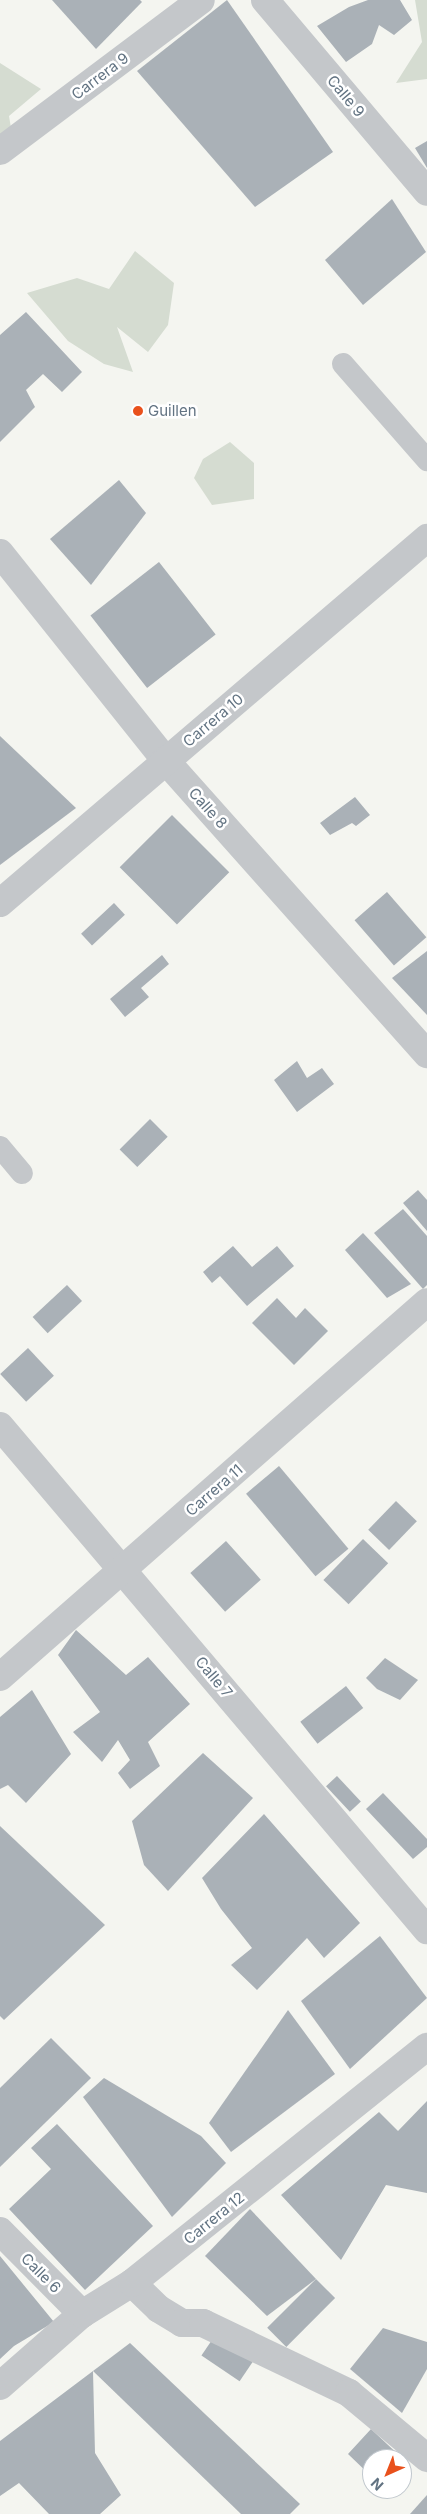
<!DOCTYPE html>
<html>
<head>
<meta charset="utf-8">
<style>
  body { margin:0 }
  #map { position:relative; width:427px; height:2514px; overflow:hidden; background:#f4f5f0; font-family:Inter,sans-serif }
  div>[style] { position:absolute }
  .green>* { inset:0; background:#d5dcd1 }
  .building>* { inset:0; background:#aab1b7; transform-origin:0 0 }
  .lane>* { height:22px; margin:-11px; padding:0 11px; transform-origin:11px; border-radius:11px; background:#c4c7ca }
  .street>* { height:28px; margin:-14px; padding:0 14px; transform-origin:14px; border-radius:14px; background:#c4c7ca }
  .dots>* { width:14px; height:14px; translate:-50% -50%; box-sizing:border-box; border:2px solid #fff; border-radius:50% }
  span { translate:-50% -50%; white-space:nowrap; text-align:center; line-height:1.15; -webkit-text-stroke:5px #fff; paint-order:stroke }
  .street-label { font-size:15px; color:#627382 }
  .poi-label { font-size:15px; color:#627382 }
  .left { translate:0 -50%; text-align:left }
  .north { position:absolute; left:362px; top:2449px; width:50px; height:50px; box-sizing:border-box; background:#fff; border:1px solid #c0c7cd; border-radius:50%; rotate:224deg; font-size:14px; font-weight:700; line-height:20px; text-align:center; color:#627382 }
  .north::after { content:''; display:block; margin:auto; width:18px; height:22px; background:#e9511c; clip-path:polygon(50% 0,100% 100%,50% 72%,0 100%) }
</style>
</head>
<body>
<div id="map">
  <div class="green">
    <i style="clip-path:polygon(415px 0,427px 0,427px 79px,396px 83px,422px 42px)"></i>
    <i style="clip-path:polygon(0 63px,41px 89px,9px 116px,12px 134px,0 142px)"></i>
    <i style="clip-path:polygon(135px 251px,174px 283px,168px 325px,148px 352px,117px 327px,133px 372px,104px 364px,68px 341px,27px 293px,77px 278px,109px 289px)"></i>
    <i style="clip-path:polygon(230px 442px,254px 463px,254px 499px,212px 505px,194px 478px,203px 459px)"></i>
  </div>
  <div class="building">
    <i style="clip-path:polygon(52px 0,140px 0,142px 2px,96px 49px)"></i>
    <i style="clip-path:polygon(227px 0,333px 152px,255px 207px,137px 71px)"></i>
    <i style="clip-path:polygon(368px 0,400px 0,412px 20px,394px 35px,379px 25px,372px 44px,346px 62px,317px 26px,349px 7px)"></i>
    <i style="clip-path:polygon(427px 141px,427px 168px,415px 148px)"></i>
    <i style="clip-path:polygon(392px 199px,426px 252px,363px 305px,325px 260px)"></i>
    <i style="clip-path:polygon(26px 312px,82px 372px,62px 392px,43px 374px,26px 390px,35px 407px,0 442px,0 335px)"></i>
    <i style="clip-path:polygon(119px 480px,146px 513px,91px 585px,50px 539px)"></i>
    <i style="left:159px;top:562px;width:92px;height:87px;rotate:52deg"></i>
    <i style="clip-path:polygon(0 736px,76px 808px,0 865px)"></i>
    <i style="clip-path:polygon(355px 797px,370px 815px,356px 826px,352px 823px,330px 835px,320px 823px)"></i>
    <i style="left:172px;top:815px;width:81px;height:74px;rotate:45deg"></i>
    <i style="left:387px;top:892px;width:60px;height:43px;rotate:49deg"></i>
    <i style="left:114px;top:903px;width:16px;height:45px;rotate:47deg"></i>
    <i style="clip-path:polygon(427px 951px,427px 1015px,392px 978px)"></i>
    <i style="clip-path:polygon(162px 955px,169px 964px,141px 988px,149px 997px,125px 1017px,110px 999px)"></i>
    <i style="clip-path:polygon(297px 1061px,307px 1078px,322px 1068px,334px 1084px,297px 1112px,274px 1080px)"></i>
    <i style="left:150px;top:1119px;width:25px;height:43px;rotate:45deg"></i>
    <i style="clip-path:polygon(418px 1190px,427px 1200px,427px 1231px,403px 1203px)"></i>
    <i style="clip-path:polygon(403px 1209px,427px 1236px,427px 1285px,423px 1289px,374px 1233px)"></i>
    <i style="clip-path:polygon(363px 1233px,411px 1284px,387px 1298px,345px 1250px)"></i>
    <i style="clip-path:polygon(233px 1246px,252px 1267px,277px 1246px,294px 1266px,247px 1306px,220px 1276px,212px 1283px,203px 1272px)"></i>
    <i style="left:67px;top:1285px;width:22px;height:47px;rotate:47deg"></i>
    <i style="clip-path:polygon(277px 1298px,296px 1318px,305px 1308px,328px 1331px,294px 1365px,252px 1323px)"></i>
    <i style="left:28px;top:1348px;width:38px;height:38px;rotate:47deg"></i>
    <i style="left:279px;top:1466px;width:108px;height:43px;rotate:50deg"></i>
    <i style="left:396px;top:1501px;width:29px;height:40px;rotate:44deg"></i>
    <i style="left:363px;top:1539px;width:35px;height:57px;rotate:44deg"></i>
    <i style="left:226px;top:1541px;width:52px;height:48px;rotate:48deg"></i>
    <i style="clip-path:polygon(76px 1630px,126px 1675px,148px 1657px,190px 1704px,148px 1742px,160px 1766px,130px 1789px,118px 1773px,130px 1760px,118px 1740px,102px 1762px,73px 1732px,100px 1712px,58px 1655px)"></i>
    <i style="clip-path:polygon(385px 1658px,418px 1680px,400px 1700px,377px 1689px,366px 1678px)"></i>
    <i style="left:346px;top:1686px;width:28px;height:58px;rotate:52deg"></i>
    <i style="clip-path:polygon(32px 1690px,71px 1754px,26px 1803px,8px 1785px,0 1789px,0 1717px)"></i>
    <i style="clip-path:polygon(203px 1753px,253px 1798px,168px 1891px,144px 1865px,132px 1821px)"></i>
    <i style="left:337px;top:1776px;width:35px;height:15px;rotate:47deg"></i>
    <i style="clip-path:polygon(383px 1793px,427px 1839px,427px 1847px,413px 1859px,366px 1809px)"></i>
    <i style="clip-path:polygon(264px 1814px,360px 1923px,324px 1958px,307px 1938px,257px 1990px,231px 1965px,252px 1948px,221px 1909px,202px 1878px)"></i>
    <i style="clip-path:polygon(0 1826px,105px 1925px,4px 2020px,0 2016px)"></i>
    <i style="clip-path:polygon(380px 1936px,427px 1998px,350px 2069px,301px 2001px)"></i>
    <i style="clip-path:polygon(288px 2010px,335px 2074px,231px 2152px,209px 2123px)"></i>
    <i style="clip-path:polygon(51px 2038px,91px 2078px,0 2167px,0 2088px)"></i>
    <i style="clip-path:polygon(104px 2078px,201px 2136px,226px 2163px,172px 2217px,83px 2097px)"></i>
    <i style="clip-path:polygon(427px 2101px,427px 2193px,386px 2185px,341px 2260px,281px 2195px,379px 2112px,398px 2131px)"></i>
    <i style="clip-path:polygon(57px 2124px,153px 2226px,85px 2290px,9px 2209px,51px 2169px,31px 2148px)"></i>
    <i style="clip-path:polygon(250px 2209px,316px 2279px,267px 2316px,205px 2256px)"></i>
    <i style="clip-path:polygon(0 2256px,54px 2322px,14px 2346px,0 2359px)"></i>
    <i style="left:316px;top:2279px;width:27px;height:69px;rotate:45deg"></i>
    <i style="clip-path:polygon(383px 2328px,427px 2342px,427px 2369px,402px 2413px,350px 2369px)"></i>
    <i style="left:216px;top:2334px;width:46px;height:26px;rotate:34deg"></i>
    <i style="clip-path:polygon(130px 2343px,300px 2504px,290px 2514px,241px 2514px,93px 2371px)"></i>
    <i style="clip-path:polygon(93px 2371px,95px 2453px,121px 2495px,100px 2514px,49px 2514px,19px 2483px,0 2496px,0 2441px)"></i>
    <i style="clip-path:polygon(371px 2429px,403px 2459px,372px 2459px,372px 2477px,348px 2454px)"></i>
    <i style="clip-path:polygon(427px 2495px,427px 2514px,410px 2514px)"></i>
  </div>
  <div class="lane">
    <i style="left:343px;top:364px;width:128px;rotate:48.8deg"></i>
    <i style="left:0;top:1147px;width:34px;rotate:50deg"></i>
  </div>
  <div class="street">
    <i style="left:265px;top:0;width:251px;rotate:49.8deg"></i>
    <i style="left:0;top:151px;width:251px;rotate:-36.9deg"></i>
    <i style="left:0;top:553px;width:265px;rotate:51.4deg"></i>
    <i style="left:165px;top:760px;width:394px;rotate:48.3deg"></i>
    <i style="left:0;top:903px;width:562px;rotate:-40.52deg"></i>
    <i style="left:0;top:1426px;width:661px;rotate:49.73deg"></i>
    <i style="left:0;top:1677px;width:568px;rotate:-41.29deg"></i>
    <i style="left:0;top:2231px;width:117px;rotate:45.3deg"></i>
    <i style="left:132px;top:2283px;width:37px;rotate:44deg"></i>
    <i style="left:159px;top:2309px;width:27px;rotate:31deg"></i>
    <i style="left:182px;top:2323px;width:21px"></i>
    <i style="left:203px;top:2323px;width:162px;rotate:25.6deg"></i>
    <i style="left:349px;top:2393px;width:102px;rotate:39.8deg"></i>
    <i style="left:0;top:2386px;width:109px;rotate:-41.3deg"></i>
    <i style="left:82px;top:2314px;width:59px;rotate:-31.8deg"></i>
    <i style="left:132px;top:2283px;width:378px;rotate:-38.7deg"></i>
  </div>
  <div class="dots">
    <i style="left:138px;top:411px;background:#e9511c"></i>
  </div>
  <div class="street-label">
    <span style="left:100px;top:76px;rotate:-37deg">Carrera 9</span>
    <span style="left:346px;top:96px;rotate:50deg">Calle 9</span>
    <span style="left:213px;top:720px;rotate:-40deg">Carrera 10</span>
    <span style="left:208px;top:808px;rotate:48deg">Calle 8</span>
    <span style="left:214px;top:1490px;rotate:-41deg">Carrera 11</span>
    <span style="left:214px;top:1677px;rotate:50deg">Calle 7</span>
    <span style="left:214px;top:2218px;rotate:-39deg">Carrera 12</span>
    <span style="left:41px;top:2273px;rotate:45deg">Calle 6</span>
  </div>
  <div class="poi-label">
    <span class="left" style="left:148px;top:411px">Guillen</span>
  </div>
  <div class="north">N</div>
</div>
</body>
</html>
